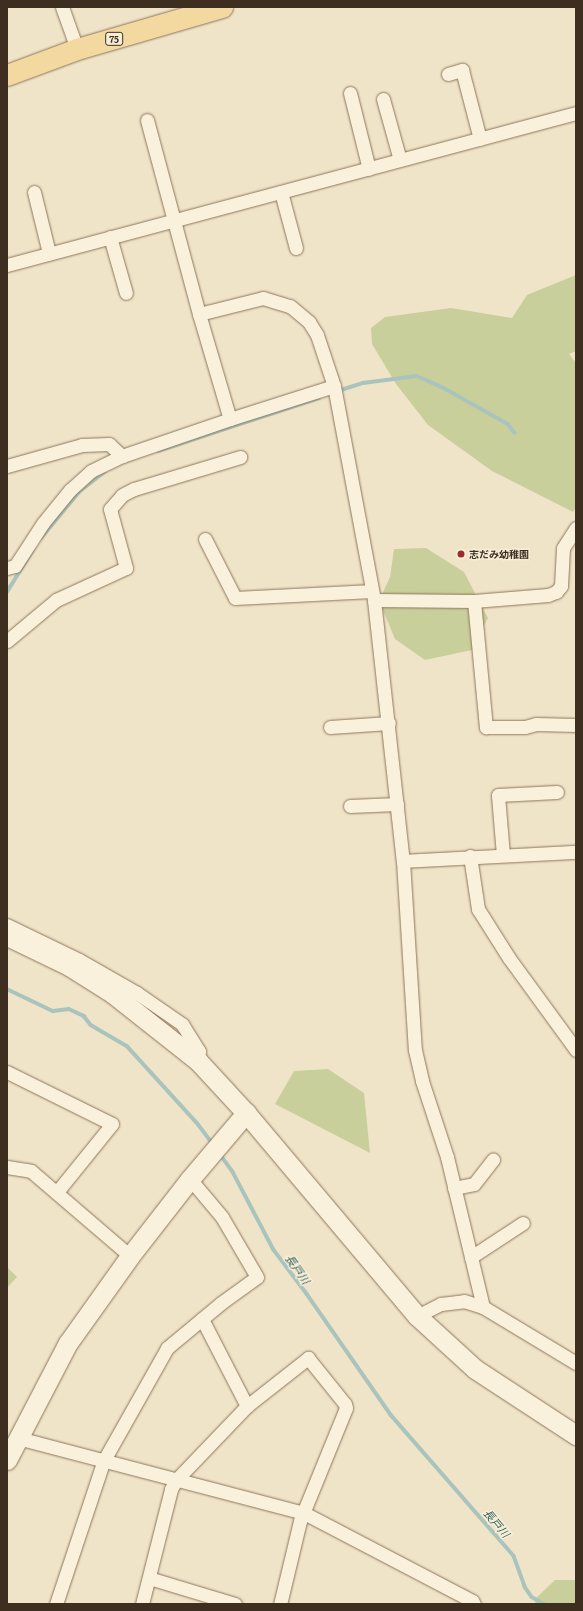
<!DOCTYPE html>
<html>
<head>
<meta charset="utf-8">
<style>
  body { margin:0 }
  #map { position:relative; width:583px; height:1611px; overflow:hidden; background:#f0e4c8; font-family:Literata,"Noto Sans JP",serif }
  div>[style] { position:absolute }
  .green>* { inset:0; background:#c9cf9b }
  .stream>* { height:3.5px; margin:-1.75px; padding:0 1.75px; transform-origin:1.75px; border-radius:1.75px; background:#a9c4bc }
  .roads { filter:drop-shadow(0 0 1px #8d765c) drop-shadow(0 0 1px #8d765c) }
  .street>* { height:13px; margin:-6.5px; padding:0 6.5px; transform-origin:6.5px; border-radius:6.5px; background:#faf1dc }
  .secondary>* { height:19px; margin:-9.5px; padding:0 9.5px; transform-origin:9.5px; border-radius:9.5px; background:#faf1dc }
  .primary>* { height:21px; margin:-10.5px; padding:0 10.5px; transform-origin:10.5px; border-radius:10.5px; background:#f3d9a0 }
  .dots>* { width:11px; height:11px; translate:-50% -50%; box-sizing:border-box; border:2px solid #f7eed8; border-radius:50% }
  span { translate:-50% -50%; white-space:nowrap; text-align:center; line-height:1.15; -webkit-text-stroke:3px #f7eed8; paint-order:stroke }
  .shield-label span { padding:1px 3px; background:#f7eed8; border:1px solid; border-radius:3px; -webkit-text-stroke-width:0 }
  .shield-label { font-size:9px; color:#3d2e20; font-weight:700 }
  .poi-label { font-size:10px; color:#3d2e20; font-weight:700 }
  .left { translate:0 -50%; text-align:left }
  .water-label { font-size:11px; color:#2f5d5a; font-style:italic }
  .frame { position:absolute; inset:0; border:8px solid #3d2e20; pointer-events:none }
</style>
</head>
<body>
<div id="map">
  <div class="green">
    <i style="clip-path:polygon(576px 275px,576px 351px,569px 354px,576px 363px,576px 508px,573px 512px,492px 471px,428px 425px,396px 384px,372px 344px,371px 328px,385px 317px,451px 308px,512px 318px,527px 295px)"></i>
    <i style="clip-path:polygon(426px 548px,464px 572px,488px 618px,472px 650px,425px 660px,395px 639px,379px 601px,390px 577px,394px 549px)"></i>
    <i style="clip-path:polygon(328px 1069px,364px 1093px,370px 1153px,275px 1104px,294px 1071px)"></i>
    <i style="clip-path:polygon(7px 1267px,17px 1277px,7px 1288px)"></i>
    <i style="clip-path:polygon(555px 1580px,576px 1580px,576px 1604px,536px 1604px,534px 1600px)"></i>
  </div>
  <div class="stream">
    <i style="left:338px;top:391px;width:26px;rotate:-18deg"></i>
    <i style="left:363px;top:383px;width:54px;rotate:-7.4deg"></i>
    <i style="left:417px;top:376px;width:30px;rotate:24deg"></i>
    <i style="left:444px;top:388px;width:73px;rotate:29.4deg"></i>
    <i style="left:508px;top:424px;width:11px;rotate:52deg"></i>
    <i style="left:158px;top:451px;width:169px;rotate:-18.2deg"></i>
    <i style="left:41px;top:538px;width:61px;rotate:-50.3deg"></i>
    <i style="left:80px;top:491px;width:31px;rotate:-38deg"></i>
    <i style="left:7px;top:592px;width:49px;rotate:-58.2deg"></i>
    <i style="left:7px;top:989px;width:51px;rotate:25.6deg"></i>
    <i style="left:53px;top:1011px;width:16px;rotate:-7deg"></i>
    <i style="left:69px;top:1009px;width:17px;rotate:25deg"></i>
    <i style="left:84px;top:1016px;width:11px;rotate:52deg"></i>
    <i style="left:91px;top:1025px;width:42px;rotate:30.3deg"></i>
    <i style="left:127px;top:1046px;width:105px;rotate:47.7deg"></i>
    <i style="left:198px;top:1124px;width:25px;rotate:53deg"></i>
    <i style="left:220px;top:1154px;width:22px;rotate:54deg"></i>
    <i style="left:233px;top:1172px;width:88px;rotate:62.3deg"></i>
    <i style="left:274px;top:1250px;width:55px;rotate:53.1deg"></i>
    <i style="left:307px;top:1294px;width:147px;rotate:55.2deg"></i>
    <i style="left:391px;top:1415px;width:187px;rotate:48.9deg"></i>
    <i style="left:514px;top:1556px;width:33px;rotate:70deg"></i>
    <i style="left:525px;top:1587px;width:12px;rotate:55deg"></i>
    <i style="left:532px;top:1597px;width:14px;rotate:30deg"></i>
  </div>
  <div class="roads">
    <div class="street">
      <i style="left:62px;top:7px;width:45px;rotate:70.3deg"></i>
      <i style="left:448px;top:74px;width:15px;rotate:-16deg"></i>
      <i style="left:462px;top:70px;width:71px;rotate:75.4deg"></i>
      <i style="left:350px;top:93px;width:78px;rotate:76deg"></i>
      <i style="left:383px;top:99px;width:63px;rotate:74.4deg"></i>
      <i style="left:147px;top:120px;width:201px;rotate:75deg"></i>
      <i style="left:199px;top:314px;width:109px;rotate:73.6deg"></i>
      <i style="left:34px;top:192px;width:63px;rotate:76.2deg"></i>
      <i style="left:281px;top:192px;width:58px;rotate:75deg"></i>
      <i style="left:110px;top:237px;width:58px;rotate:74.1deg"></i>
      <i style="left:7px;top:265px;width:589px;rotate:-14.96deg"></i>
      <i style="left:199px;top:314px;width:66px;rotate:-14deg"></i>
      <i style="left:263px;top:298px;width:28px;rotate:17deg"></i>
      <i style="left:290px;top:306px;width:25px;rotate:40deg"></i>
      <i style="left:309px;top:322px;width:15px;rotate:58deg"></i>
      <i style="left:317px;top:335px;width:54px;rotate:71.6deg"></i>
      <i style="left:7px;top:466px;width:78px;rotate:-15.6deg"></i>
      <i style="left:82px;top:445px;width:27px;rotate:-2deg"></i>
      <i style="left:109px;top:444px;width:18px;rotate:43deg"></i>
      <i style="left:205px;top:539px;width:66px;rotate:63deg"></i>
      <i style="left:235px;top:598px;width:137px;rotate:-2.9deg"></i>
      <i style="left:7px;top:568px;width:8px;rotate:-14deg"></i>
      <i style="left:15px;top:566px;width:51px;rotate:-56.9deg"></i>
      <i style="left:43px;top:523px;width:43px;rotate:-50.7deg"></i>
      <i style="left:70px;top:490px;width:28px;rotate:-42deg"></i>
      <i style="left:91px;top:471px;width:34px;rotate:-26deg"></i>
      <i style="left:122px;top:456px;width:114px;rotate:-18.9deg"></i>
      <i style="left:230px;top:419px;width:109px;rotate:-17.6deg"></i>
      <i style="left:334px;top:386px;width:218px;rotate:79.4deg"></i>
      <i style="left:374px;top:600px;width:263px;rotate:83.7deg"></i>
      <i style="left:403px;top:861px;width:189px;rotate:86.4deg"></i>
      <i style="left:415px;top:1050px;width:32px;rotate:77deg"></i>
      <i style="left:422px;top:1081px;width:80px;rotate:71.8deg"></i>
      <i style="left:447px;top:1157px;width:154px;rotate:76.5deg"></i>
      <i style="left:374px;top:600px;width:100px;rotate:0.6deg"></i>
      <i style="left:474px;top:601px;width:74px;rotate:-4.6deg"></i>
      <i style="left:548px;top:595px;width:9px;rotate:-21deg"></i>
      <i style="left:556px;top:592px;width:8px;rotate:-50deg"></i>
      <i style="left:561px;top:586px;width:38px;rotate:-87deg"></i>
      <i style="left:563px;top:548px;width:24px;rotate:-57deg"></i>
      <i style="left:474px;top:601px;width:127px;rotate:84.6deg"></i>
      <i style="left:486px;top:727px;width:39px"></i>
      <i style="left:525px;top:727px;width:11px;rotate:-15deg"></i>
      <i style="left:536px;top:724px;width:40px;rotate:1.4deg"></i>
      <i style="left:7px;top:641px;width:64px;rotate:-39.9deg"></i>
      <i style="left:56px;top:600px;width:77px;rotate:-24.6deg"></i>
      <i style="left:126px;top:568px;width:61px;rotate:-105.2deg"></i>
      <i style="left:110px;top:509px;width:18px;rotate:-49deg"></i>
      <i style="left:122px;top:495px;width:13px;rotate:-27deg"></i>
      <i style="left:134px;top:489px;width:111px;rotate:-16.8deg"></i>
      <i style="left:330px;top:727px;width:59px;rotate:-3.9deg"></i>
      <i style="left:350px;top:806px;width:47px;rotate:-2.4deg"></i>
      <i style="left:503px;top:855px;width:60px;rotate:-94.8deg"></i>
      <i style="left:498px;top:795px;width:59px;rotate:-2.9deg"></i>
      <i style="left:470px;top:856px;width:54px;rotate:81.4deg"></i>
      <i style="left:478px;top:909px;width:58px;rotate:57.7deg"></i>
      <i style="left:509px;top:958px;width:114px;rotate:53.9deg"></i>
      <i style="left:403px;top:861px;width:173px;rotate:-3deg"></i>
      <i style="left:7px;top:925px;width:80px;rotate:25.9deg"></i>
      <i style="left:79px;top:960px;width:67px;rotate:29.6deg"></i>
      <i style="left:137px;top:993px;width:55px;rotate:34.6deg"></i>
      <i style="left:182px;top:1024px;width:32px;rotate:58deg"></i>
      <i style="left:199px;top:1051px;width:10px;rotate:96deg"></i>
      <i style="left:7px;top:1072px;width:117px;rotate:26.3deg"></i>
      <i style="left:112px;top:1124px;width:87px;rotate:129deg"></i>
      <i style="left:7px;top:1167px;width:24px;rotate:9deg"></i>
      <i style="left:31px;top:1171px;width:130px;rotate:40.6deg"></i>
      <i style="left:454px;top:1188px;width:20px;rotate:-11deg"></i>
      <i style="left:474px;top:1184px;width:31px;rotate:-52deg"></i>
      <i style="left:471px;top:1257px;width:62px;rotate:-33.2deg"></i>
      <i style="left:417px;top:1316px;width:27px;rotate:-27deg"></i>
      <i style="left:441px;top:1304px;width:23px;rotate:-7deg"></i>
      <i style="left:464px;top:1301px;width:20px;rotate:18deg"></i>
      <i style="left:483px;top:1307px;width:109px;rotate:31.1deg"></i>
      <i style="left:202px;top:1319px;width:98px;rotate:62.7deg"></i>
      <i style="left:18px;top:1438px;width:296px;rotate:14.7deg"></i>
      <i style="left:304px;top:1513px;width:190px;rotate:27.6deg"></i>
      <i style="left:472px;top:1601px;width:4px;rotate:56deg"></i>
      <i style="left:149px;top:1578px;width:90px;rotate:16.8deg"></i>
      <i style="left:56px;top:1604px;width:152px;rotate:-71.6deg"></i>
      <i style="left:104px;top:1460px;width:129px;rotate:-60.6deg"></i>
      <i style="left:167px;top:1348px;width:70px;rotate:-39.8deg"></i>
      <i style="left:221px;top:1303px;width:44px;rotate:-35.8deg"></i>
      <i style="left:257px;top:1277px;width:69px;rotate:-120.3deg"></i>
      <i style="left:222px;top:1217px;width:50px;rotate:-130.1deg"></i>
      <i style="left:142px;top:1604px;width:119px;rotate:-75.8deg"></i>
      <i style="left:171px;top:1489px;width:12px;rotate:-59deg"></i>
      <i style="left:177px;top:1479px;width:101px;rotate:-46.2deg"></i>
      <i style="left:247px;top:1406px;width:78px;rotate:-38.2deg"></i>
      <i style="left:308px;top:1358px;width:59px;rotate:51.2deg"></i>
      <i style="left:345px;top:1404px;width:4px;rotate:76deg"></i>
      <i style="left:346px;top:1408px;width:122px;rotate:112.2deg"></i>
      <i style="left:300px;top:1521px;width:85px;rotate:103.5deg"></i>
    </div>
    <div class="secondary">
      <i style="left:7px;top:936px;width:69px;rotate:25.8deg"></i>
      <i style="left:69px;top:966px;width:51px;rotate:32.1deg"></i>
      <i style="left:112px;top:993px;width:110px;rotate:38.3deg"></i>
      <i style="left:198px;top:1061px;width:71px;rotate:47.3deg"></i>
      <i style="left:246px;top:1113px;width:265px;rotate:49.9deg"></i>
      <i style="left:417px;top:1316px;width:79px;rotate:42.4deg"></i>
      <i style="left:475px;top:1369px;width:121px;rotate:33.2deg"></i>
      <i style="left:7px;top:1460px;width:132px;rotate:-62.5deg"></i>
      <i style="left:68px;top:1343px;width:107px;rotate:-54.5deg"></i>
      <i style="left:130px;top:1256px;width:98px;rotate:-52.1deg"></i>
      <i style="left:190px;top:1179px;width:87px;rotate:-49.7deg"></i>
    </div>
    <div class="primary">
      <i style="left:7px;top:75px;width:75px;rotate:-20.4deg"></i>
      <i style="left:77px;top:49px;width:151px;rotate:-16.2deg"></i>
    </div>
  </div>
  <div class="dots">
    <i style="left:461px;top:554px;background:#9e2a2b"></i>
  </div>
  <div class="shield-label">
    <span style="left:114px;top:39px">75</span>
  </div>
  <div class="poi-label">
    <span class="left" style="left:469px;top:554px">志だみ幼稚園</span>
  </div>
  <div class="water-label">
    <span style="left:298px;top:1269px;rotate:55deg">長戸川</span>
    <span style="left:497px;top:1523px;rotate:49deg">長戸川</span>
  </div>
  <div class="frame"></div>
</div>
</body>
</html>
